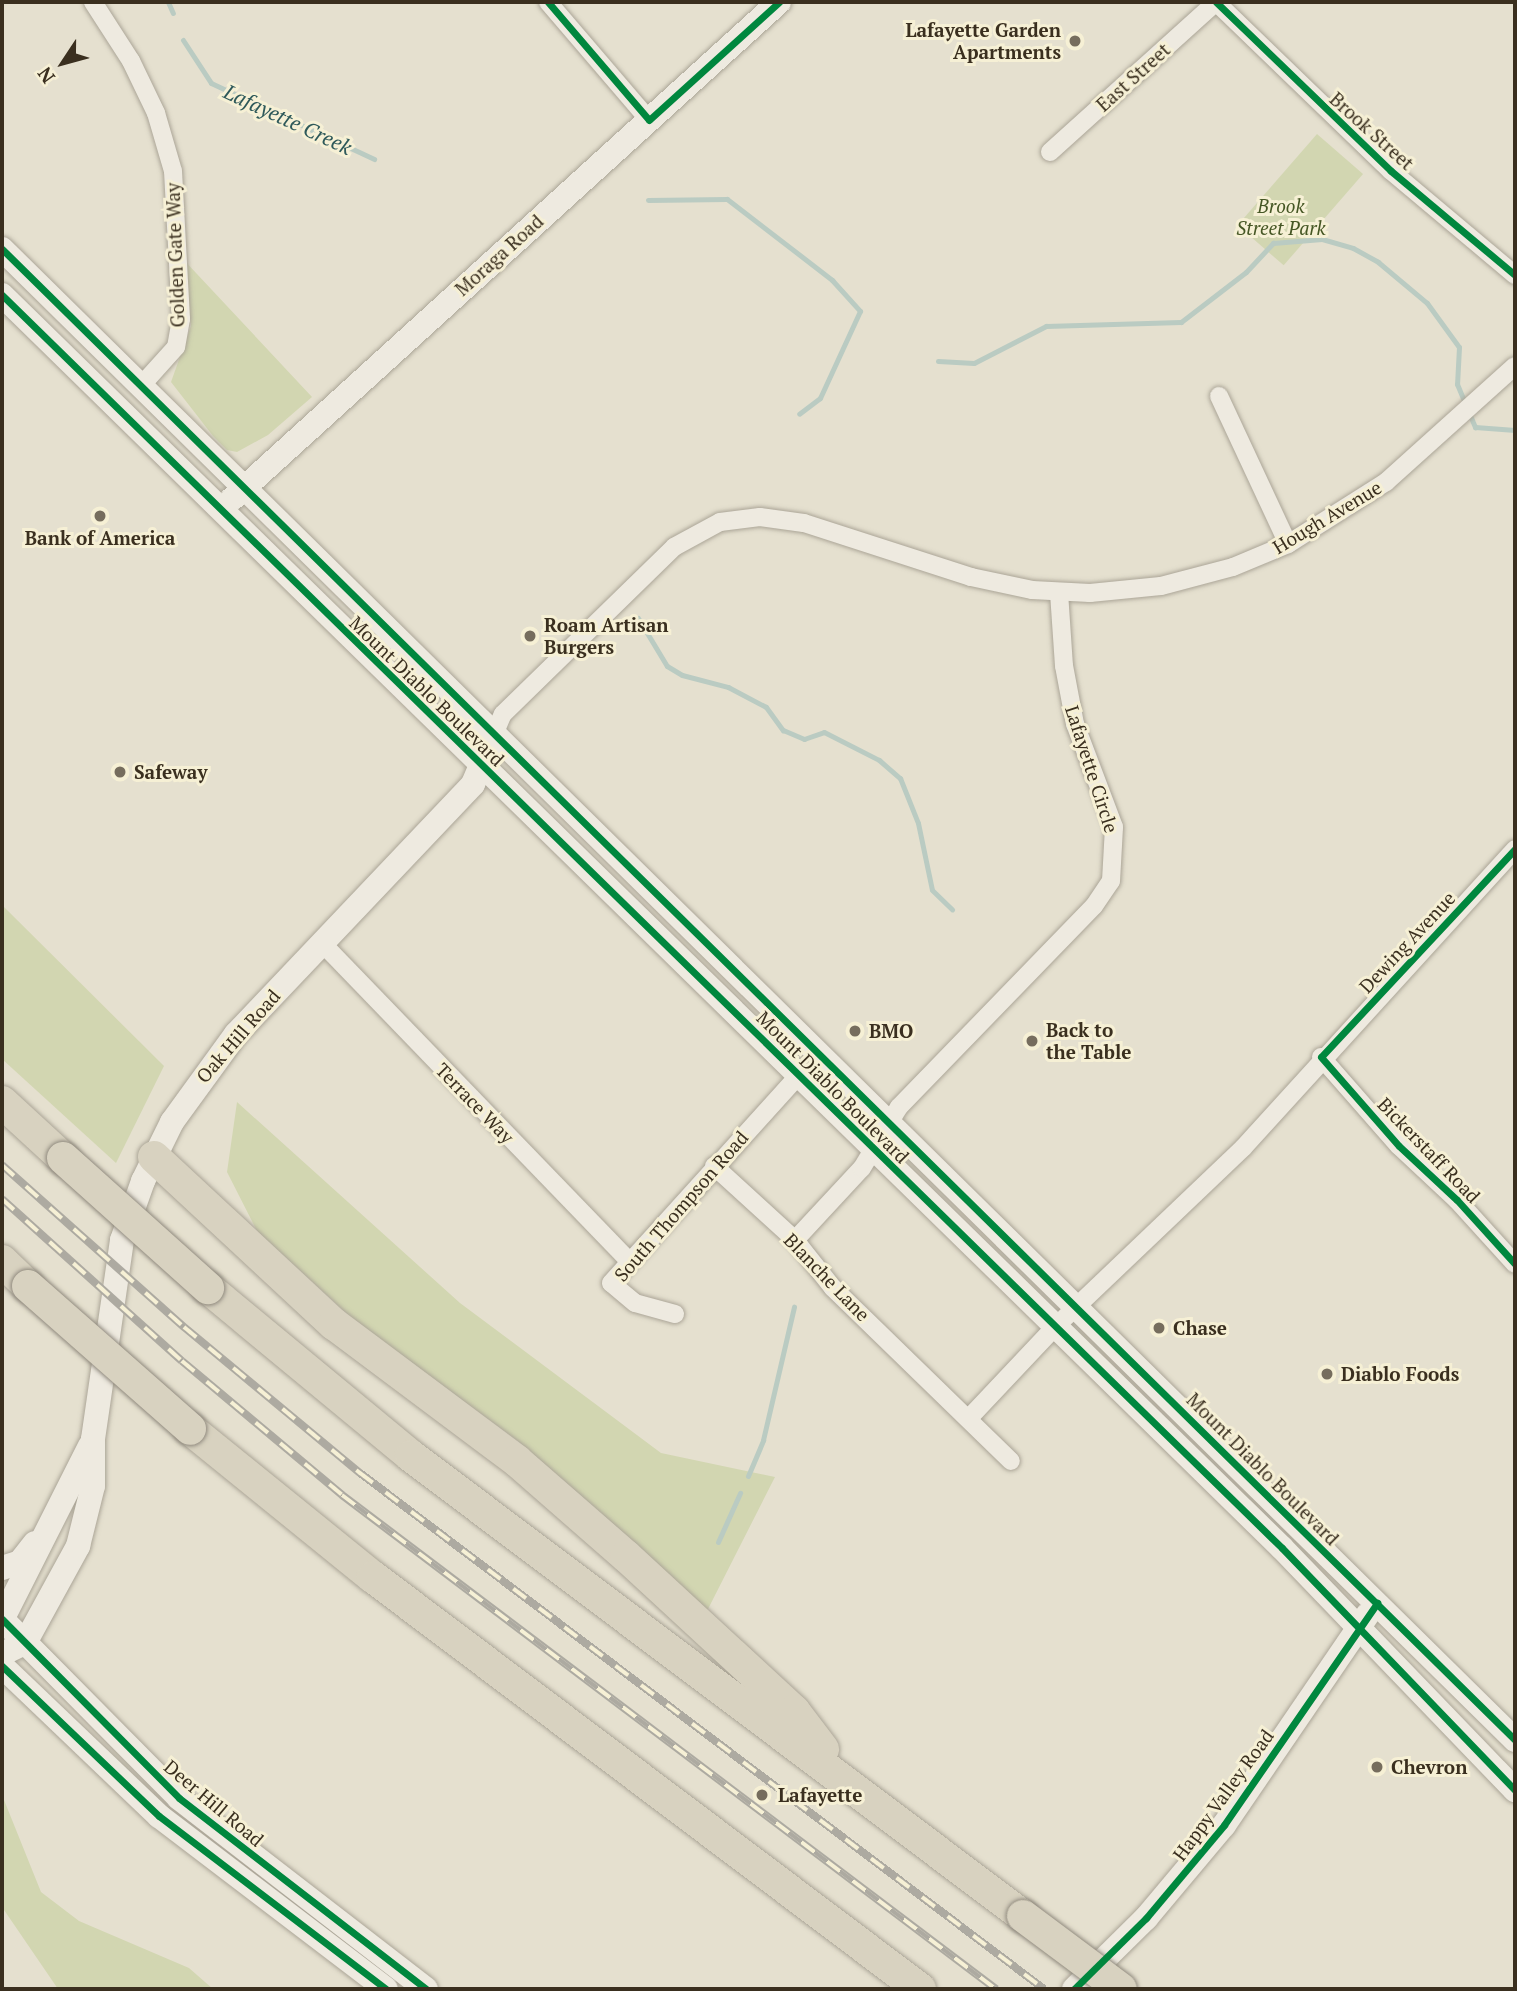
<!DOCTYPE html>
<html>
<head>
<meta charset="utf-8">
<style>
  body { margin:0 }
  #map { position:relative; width:1517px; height:1991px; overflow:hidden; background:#e5e0cf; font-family:"PT Serif",serif }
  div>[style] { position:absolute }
  .green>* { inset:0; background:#d2d6b1; transform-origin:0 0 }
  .stream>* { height:5px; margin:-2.5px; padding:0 2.5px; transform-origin:2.5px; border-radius:2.5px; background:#bacbc2 }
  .roads { filter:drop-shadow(0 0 2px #aba597) drop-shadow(0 0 2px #aba597) }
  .street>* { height:18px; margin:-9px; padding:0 9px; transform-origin:9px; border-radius:9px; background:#eeeae0 }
  .secondary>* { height:24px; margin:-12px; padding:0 12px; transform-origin:12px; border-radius:12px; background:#eeeae0 }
  .highway>* { height:32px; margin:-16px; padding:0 16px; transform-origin:16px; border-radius:16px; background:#d8d2c0 }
  .rail>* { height:8px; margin-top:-4px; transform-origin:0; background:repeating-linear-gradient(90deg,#f6f0d5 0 16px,#adaaa1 0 32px); box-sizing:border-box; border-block:2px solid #adaaa1 }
  .bridges { filter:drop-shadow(0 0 2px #908a7e) drop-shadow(0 0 2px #908a7e) }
  .highway-bridge>* { height:32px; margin:-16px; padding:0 16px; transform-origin:16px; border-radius:16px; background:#d8d2c0 }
  .cycleway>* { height:7px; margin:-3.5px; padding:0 3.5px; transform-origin:3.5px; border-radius:3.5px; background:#00873e }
  .dots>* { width:19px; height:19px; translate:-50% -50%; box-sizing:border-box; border:4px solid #f6f0d5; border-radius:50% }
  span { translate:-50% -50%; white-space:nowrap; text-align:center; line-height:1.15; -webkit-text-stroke:6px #f6f0d5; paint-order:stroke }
  .poi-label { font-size:19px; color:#3a2f1f; font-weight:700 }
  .right { translate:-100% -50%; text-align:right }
  .left { translate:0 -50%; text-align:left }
  .street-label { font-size:19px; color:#3a2f1f }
  .park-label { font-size:19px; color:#465725; font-style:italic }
  .water-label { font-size:21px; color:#2e595a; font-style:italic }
  .frame { position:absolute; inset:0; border:4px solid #3a2f1f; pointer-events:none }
  .north { position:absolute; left:28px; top:28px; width:70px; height:70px; -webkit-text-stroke:5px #f6f0d5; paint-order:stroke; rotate:234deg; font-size:19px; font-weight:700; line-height:28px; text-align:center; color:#3a2f1f }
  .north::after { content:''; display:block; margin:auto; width:24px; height:32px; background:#3a2f1f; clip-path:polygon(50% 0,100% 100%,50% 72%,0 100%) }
</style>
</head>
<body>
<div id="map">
  <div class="green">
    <i style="left:1317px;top:134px;width:61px;height:121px;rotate:41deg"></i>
    <i style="clip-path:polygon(182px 258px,312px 397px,268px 435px,237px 452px,227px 450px,213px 436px,171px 382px,191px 326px)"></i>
    <i style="clip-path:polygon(2px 905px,164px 1066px,116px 1163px,2px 1059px)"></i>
    <i style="clip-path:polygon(237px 1102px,460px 1303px,661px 1453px,775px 1477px,706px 1613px,519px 1442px,356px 1322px,257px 1231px,227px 1172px)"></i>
    <i style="clip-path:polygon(2px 1795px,41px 1892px,79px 1921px,189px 1968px,213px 1989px,58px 1989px,2px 1907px)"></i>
  </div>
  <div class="stream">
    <i style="left:168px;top:2px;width:12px;rotate:66deg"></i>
    <i style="left:183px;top:40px;width:51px;rotate:56.9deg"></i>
    <i style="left:211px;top:83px;width:180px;rotate:25deg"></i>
    <i style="left:648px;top:200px;width:79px;rotate:-0.7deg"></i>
    <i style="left:727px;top:199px;width:133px;rotate:37.6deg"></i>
    <i style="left:832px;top:280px;width:42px;rotate:47.9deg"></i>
    <i style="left:860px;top:311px;width:96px;rotate:114.7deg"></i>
    <i style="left:820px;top:398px;width:26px;rotate:143deg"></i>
    <i style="left:938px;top:361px;width:36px;rotate:3deg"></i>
    <i style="left:974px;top:363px;width:81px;rotate:-27.2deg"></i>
    <i style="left:1046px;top:326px;width:135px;rotate:-1.7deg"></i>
    <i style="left:1181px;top:322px;width:82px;rotate:-37.6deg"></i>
    <i style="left:1246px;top:272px;width:40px;rotate:-47deg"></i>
    <i style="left:1273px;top:243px;width:49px;rotate:-4.7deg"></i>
    <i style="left:1322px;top:239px;width:32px;rotate:16deg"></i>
    <i style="left:1353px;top:248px;width:29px;rotate:29deg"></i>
    <i style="left:1378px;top:262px;width:64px;rotate:39.9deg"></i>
    <i style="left:1427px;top:303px;width:54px;rotate:54deg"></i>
    <i style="left:1459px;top:347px;width:37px;rotate:93deg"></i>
    <i style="left:1457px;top:384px;width:47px;rotate:67.3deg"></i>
    <i style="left:1475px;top:427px;width:40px;rotate:4.3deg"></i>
    <i style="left:638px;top:618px;width:56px;rotate:58.9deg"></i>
    <i style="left:667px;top:666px;width:17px;rotate:31deg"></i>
    <i style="left:682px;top:675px;width:48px;rotate:14.6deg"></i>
    <i style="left:728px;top:687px;width:43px;rotate:27.8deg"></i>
    <i style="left:766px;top:707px;width:29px;rotate:54deg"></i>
    <i style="left:783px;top:730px;width:23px;rotate:23deg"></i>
    <i style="left:804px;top:739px;width:21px;rotate:-19deg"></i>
    <i style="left:824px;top:732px;width:62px;rotate:27deg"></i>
    <i style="left:879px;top:760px;width:28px;rotate:41deg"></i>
    <i style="left:900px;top:778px;width:48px;rotate:68.2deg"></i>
    <i style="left:918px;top:823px;width:68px;rotate:78.2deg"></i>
    <i style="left:932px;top:890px;width:28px;rotate:44deg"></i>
    <i style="left:748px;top:1476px;width:39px;rotate:-67deg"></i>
    <i style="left:763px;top:1440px;width:137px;rotate:-76.9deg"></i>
    <i style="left:718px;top:1542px;width:54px;rotate:-65.8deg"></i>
  </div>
  <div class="roads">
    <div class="street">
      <i style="left:93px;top:2px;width:70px;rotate:57.2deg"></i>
      <i style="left:131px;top:61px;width:58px;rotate:64.3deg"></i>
      <i style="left:156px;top:113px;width:60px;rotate:73.7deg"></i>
      <i style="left:173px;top:171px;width:148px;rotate:86.9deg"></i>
      <i style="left:181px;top:319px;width:28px;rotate:100deg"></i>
      <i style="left:176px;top:347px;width:54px;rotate:132deg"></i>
      <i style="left:548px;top:2px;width:155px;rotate:49.4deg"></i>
      <i style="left:1216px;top:2px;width:243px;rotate:44deg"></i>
      <i style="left:1391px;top:171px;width:162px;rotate:40deg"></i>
      <i style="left:1050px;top:152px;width:224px;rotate:-42.1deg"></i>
      <i style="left:1219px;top:396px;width:163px;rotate:65deg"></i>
      <i style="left:493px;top:737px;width:25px;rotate:-67deg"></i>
      <i style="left:503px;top:714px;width:239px;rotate:-44.3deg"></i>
      <i style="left:674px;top:547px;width:52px;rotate:-28.5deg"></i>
      <i style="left:720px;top:522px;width:40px;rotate:-7.1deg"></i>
      <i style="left:760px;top:517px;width:44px;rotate:7.8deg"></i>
      <i style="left:804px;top:523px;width:176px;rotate:17.9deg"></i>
      <i style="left:971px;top:577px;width:62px;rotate:12deg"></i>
      <i style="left:1032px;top:590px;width:58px;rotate:3deg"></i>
      <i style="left:1090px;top:593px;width:71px;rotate:-5.6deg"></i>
      <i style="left:1161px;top:586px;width:74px;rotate:-14.8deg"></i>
      <i style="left:1233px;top:567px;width:60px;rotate:-22.7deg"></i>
      <i style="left:1288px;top:544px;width:116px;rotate:-32.3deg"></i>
      <i style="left:1386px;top:482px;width:173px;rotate:-42deg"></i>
      <i style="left:323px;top:944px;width:439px;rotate:46deg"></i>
      <i style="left:1321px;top:1057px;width:118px;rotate:48.8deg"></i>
      <i style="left:1399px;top:1146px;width:79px;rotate:43deg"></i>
      <i style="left:1457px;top:1200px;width:86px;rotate:47.8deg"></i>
      <i style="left:714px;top:1166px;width:110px;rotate:42.4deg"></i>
      <i style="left:795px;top:1240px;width:61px;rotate:51.6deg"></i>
      <i style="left:833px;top:1288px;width:248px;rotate:44.2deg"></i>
      <i style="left:795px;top:1240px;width:98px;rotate:-47.1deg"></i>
      <i style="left:862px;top:1168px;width:71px;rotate:-58.8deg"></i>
      <i style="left:899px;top:1107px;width:280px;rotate:-45.9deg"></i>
      <i style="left:1094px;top:906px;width:30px;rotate:-56deg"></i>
      <i style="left:1111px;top:881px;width:54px;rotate:-86.8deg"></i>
      <i style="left:1114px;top:827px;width:110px;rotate:-110.7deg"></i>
      <i style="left:1075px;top:724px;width:59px;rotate:-100.7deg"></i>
      <i style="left:1064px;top:666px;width:74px;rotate:-93.9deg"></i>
      <i style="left:675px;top:1314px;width:41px;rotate:-164.6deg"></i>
      <i style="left:635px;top:1303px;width:31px;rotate:-140deg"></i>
      <i style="left:611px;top:1283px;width:280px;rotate:-47.9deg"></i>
      <i style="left:970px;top:1417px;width:122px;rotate:-46.7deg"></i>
      <i style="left:1054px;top:1328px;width:261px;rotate:-43.6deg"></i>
      <i style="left:1243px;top:1148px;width:404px;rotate:-47.7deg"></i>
    </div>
    <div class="secondary">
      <i style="left:2px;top:249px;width:2124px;rotate:44.58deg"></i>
      <i style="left:2px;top:295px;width:1791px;rotate:44.39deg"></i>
      <i style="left:1282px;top:1548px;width:336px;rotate:46.1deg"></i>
      <i style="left:232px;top:499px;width:739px;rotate:-42.26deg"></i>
      <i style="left:2px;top:1568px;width:19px;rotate:-18deg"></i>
      <i style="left:20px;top:1562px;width:24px;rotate:-52deg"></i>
      <i style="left:2px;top:1619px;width:252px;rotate:45.3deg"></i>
      <i style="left:179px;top:1798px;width:312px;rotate:37.7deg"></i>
      <i style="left:2px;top:1620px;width:195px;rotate:-63.2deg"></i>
      <i style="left:2px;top:1654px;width:25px;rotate:-26deg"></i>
      <i style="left:25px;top:1643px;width:111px;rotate:-61.3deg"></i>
      <i style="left:78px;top:1546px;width:62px;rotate:-76deg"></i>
      <i style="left:93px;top:1486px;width:47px;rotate:-90deg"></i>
      <i style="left:93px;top:1439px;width:201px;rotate:-81.7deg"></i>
      <i style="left:122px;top:1240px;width:63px;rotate:-70.4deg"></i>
      <i style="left:143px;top:1181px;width:66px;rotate:-63.8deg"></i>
      <i style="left:172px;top:1122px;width:109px;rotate:-54deg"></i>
      <i style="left:236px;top:1034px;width:344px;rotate:-46.5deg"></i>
      <i style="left:473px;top:784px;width:36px;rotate:-67deg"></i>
      <i style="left:2px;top:1666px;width:217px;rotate:43.7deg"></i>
      <i style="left:159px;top:1816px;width:285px;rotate:37.3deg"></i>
      <i style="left:1074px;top:1989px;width:101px;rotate:-44.6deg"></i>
      <i style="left:1146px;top:1918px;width:121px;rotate:-50deg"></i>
      <i style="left:1224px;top:1825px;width:255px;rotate:-55.7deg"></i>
    </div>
    <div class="highway">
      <i style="left:2px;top:1102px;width:83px;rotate:42.6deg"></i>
      <i style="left:154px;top:1157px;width:246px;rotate:42.9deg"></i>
      <i style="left:334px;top:1324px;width:229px;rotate:36.8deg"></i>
      <i style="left:517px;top:1461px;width:145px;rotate:41.1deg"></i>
      <i style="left:626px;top:1556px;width:229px;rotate:42.7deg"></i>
      <i style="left:794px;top:1711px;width:48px;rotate:52.7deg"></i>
      <i style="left:2px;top:1261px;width:36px;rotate:44deg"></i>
      <i style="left:208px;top:1288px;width:264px;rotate:39.6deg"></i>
      <i style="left:411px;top:1456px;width:766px;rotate:36.93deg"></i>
      <i style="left:190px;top:1429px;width:235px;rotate:39deg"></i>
      <i style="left:373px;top:1577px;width:685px;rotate:36.99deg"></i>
    </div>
  </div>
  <div class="rail">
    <i style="left:2px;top:1165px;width:244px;rotate:41.7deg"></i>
    <i style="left:184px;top:1327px;width:229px;rotate:39.7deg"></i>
    <i style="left:360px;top:1473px;width:857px;rotate:37.03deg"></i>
    <i style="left:2px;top:1199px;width:242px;rotate:42deg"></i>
    <i style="left:182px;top:1361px;width:209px;rotate:39.9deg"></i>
    <i style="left:342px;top:1495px;width:820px;rotate:37.07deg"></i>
  </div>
  <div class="bridges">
    <div class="highway-bridge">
      <i style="left:63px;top:1158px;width:195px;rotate:41.9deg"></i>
      <i style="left:28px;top:1286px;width:216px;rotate:41.4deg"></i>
      <i style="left:1023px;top:1916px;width:122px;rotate:36.7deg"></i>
    </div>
  </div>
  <div class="cycleway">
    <i style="left:548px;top:2px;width:155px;rotate:49.4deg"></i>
    <i style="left:649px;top:120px;width:176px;rotate:-42.2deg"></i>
    <i style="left:1216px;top:2px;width:243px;rotate:44deg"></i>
    <i style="left:1391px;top:171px;width:162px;rotate:40deg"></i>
    <i style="left:2px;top:249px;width:2124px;rotate:44.58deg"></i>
    <i style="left:2px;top:295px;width:1791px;rotate:44.39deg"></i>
    <i style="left:1282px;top:1548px;width:336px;rotate:46.1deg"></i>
    <i style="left:1515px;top:849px;width:284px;rotate:133deg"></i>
    <i style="left:1321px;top:1057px;width:118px;rotate:48.8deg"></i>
    <i style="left:1399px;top:1146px;width:79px;rotate:43deg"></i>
    <i style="left:1457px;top:1200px;width:86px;rotate:47.8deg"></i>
    <i style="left:2px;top:1619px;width:252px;rotate:45.3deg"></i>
    <i style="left:179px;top:1798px;width:312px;rotate:37.7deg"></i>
    <i style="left:2px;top:1666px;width:217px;rotate:43.7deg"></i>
    <i style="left:159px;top:1816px;width:285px;rotate:37.3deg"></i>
    <i style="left:1074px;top:1989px;width:101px;rotate:-44.6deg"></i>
    <i style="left:1146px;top:1918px;width:121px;rotate:-50deg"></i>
    <i style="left:1224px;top:1825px;width:270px;rotate:-55.4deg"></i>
  </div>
  <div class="dots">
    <i style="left:1075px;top:41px;background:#766d5d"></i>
    <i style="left:100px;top:516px;background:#766d5d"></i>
    <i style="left:530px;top:636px;background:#766d5d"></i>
    <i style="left:120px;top:772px;background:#766d5d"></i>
    <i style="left:855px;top:1031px;background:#766d5d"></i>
    <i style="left:1032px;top:1041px;background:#766d5d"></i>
    <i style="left:1159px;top:1328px;background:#766d5d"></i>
    <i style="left:1327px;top:1374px;background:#766d5d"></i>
    <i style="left:1377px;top:1767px;background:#766d5d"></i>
    <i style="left:762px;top:1795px;background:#766d5d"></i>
  </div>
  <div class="poi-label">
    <span class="right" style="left:1061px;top:41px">Lafayette Garden<br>Apartments</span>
    <span style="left:100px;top:538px">Bank of America</span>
    <span class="left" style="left:544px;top:636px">Roam Artisan<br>Burgers</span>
    <span class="left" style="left:134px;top:772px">Safeway</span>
    <span class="left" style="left:1046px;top:1041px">Back to<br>the Table</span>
    <span class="left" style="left:869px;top:1031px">BMO</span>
    <span class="left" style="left:1173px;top:1328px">Chase</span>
    <span class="left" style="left:1341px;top:1374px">Diablo Foods</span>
    <span class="left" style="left:1391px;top:1767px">Chevron</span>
    <span class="left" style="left:778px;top:1795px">Lafayette</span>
  </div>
  <div class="street-label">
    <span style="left:1133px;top:77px;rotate:-42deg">East Street</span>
    <span style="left:1372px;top:131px;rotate:42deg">Brook Street</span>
    <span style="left:175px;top:255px;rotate:-92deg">Golden Gate Way</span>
    <span style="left:499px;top:255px;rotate:-42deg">Moraga Road</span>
    <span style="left:1327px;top:517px;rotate:-31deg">Hough Avenue</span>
    <span style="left:427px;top:691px;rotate:44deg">Mount Diablo Boulevard</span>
    <span style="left:1092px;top:769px;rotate:72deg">Lafayette Circle</span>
    <span style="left:1407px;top:942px;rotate:-47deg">Dewing Avenue</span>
    <span style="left:238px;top:1036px;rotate:-49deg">Oak Hill Road</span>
    <span style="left:833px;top:1087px;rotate:45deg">Mount Diablo Boulevard</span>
    <span style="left:475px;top:1103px;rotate:46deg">Terrace Way</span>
    <span style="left:1429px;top:1150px;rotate:46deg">Bickerstaff Road</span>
    <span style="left:681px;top:1206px;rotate:-49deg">South Thompson Road</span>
    <span style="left:827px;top:1277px;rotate:46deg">Blanche Lane</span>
    <span style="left:1263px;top:1469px;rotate:45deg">Mount Diablo Boulevard</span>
    <span style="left:1223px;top:1795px;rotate:-54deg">Happy Valley Road</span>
    <span style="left:214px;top:1803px;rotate:40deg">Deer Hill Road</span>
  </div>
  <div class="park-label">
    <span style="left:1281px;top:217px">Brook<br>Street Park</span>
  </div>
  <div class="water-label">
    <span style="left:288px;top:119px;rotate:25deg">Lafayette Creek</span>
  </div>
  <div class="frame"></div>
  <div class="north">N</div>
</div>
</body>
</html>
